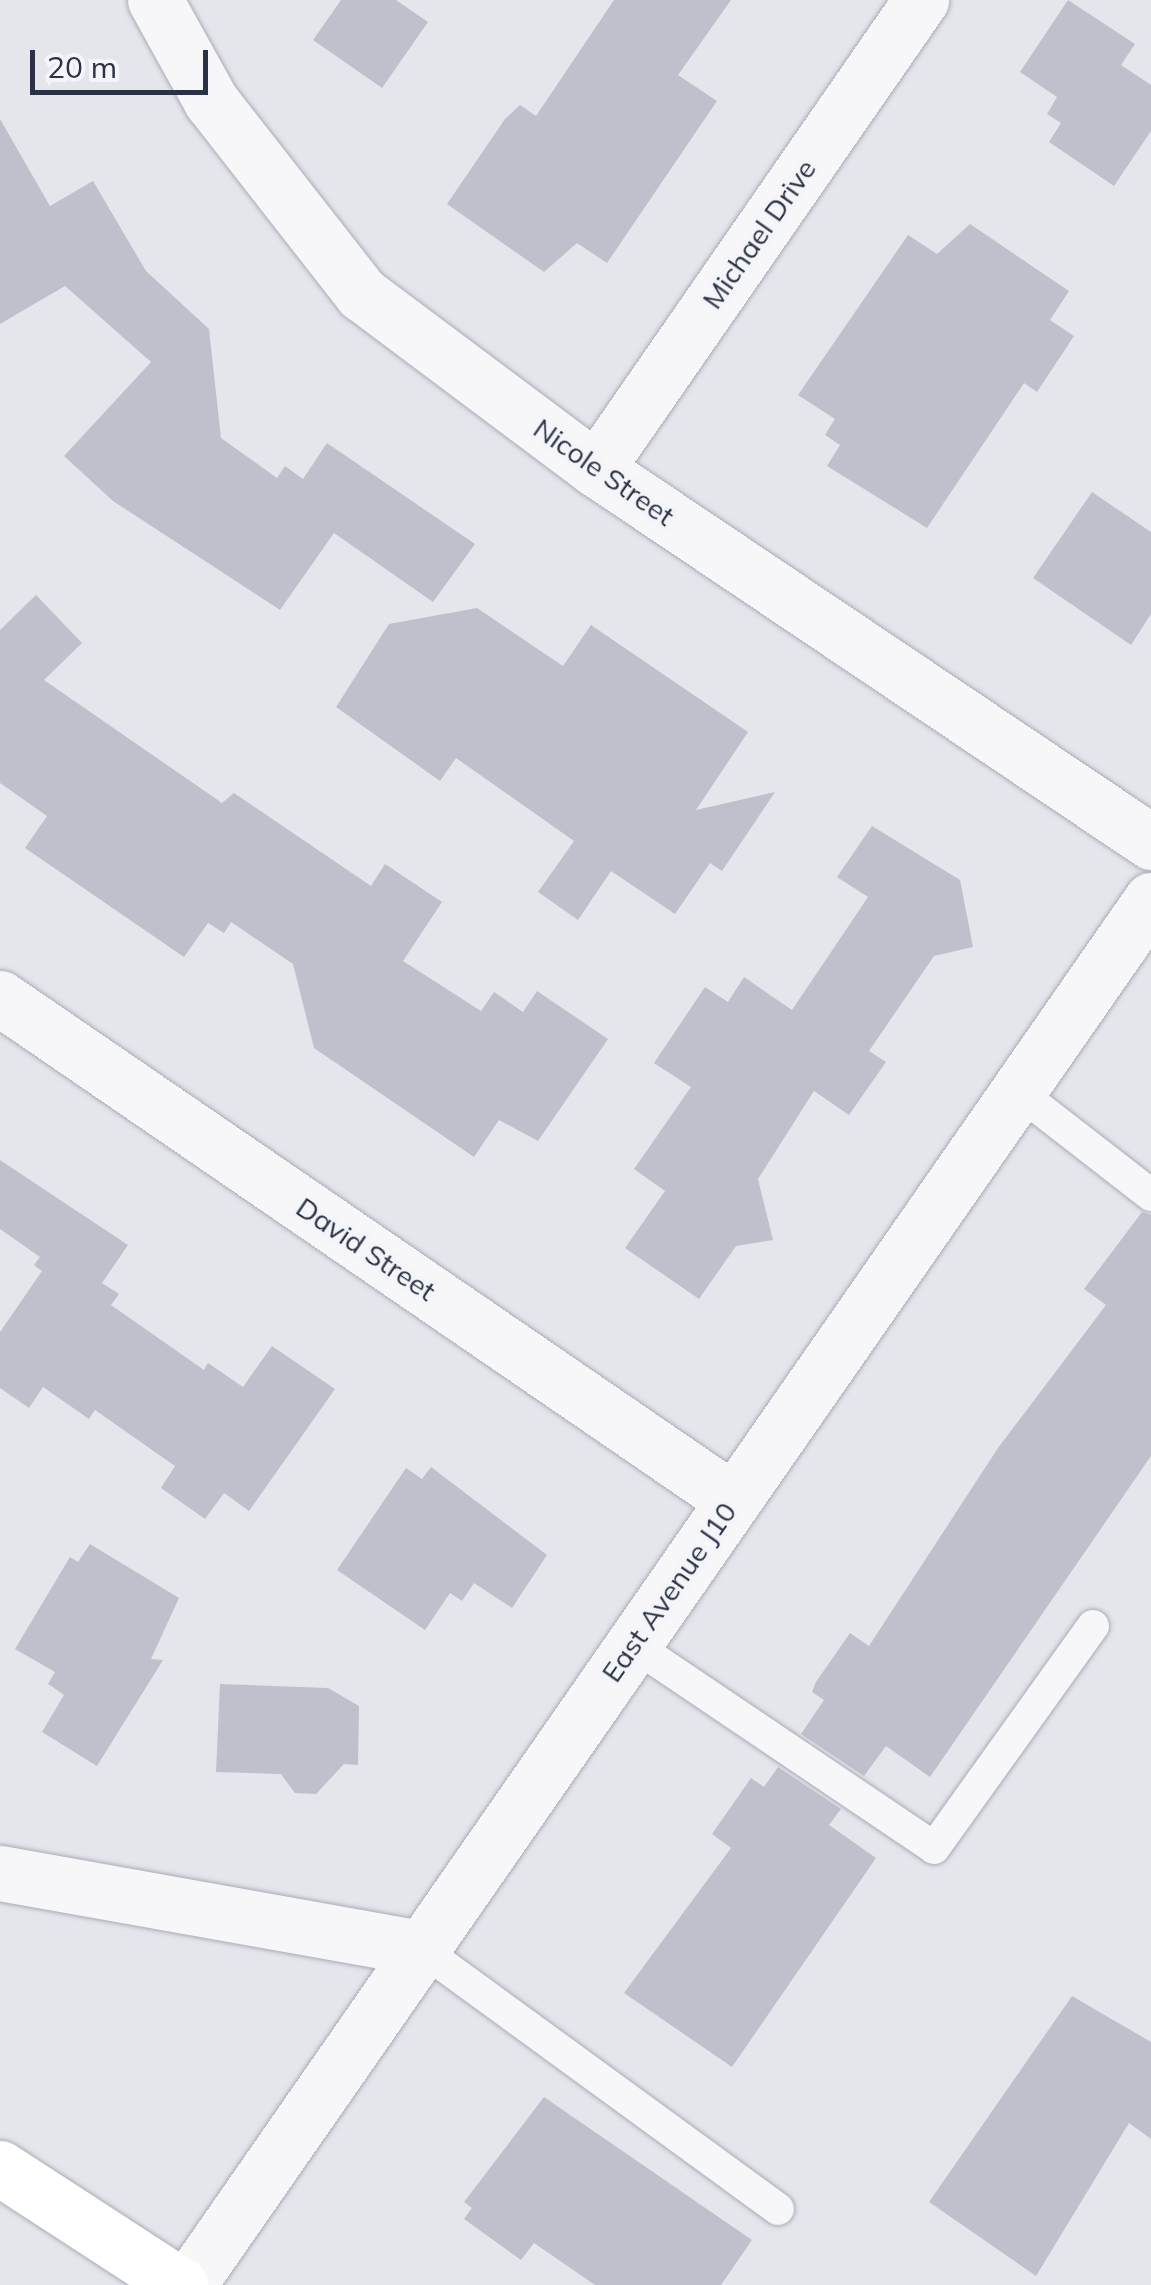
<!DOCTYPE html>
<html>
<head>
<meta charset="utf-8">
<style>
  body { margin:0 }
  #map { position:relative; width:1151px; height:2285px; overflow:hidden; background:#e4e6ec; font-family:Mulish,sans-serif }
  div>[style] { position:absolute }
  .building>* { inset:0; background:#bec1cc }
  .roads { filter:drop-shadow(0 0 2px #a9acb7) drop-shadow(0 0 2px #a9acb7) }
  .lane>* { height:32px; margin:-16px; padding:0 16px; transform-origin:16px; border-radius:16px; background:#f7f7fa }
  .street>* { height:55px; margin:-27.5px; padding:0 27.5px; transform-origin:27.5px; border-radius:27.5px; background:#f7f7fa }
  .primary>* { height:55px; margin:-27.5px; padding:0 27.5px; transform-origin:27.5px; border-radius:27.5px; background:#fff }
  span { translate:-50% -50%; white-space:nowrap; text-align:center; line-height:1.15; -webkit-text-stroke:9px #f4f5f9; paint-order:stroke }
  .street-label { font-size:28px; color:#2b3245 }
  .scale { position:absolute; left:30px; top:50px; width:178px; height:45px; box-sizing:border-box; border:5px solid #2b3245; border-top:0; padding-left:12px; font-size:30px; line-height:35px; white-space:nowrap; color:#2b3245; -webkit-text-stroke:8px #f4f5f9; paint-order:stroke }
</style>
</head>
<body>
<div id="map">
  <div class="building">
    <i style="clip-path:polygon(341px 0,396px 0,428px 22px,382px 88px,313px 40px)"></i>
    <i style="clip-path:polygon(614px 0,731px 0,678px 75px,717px 101px,607px 263px,577px 243px,544px 272px,447px 204px,505px 119px,520px 105px,536px 116px)"></i>
    <i style="clip-path:polygon(1068px 0,1135px 44px,1121px 65px,1151px 85px,1151px 131px,1114px 186px,1049px 142px,1061px 123px,1047px 114px,1057px 97px,1020px 72px)"></i>
    <i style="clip-path:polygon(0 119px,50px 206px,93px 181px,146px 271px,209px 329px,221px 438px,277px 478px,285px 466px,303px 479px,327px 443px,475px 544px,433px 602px,334px 533px,280px 610px,113px 501px,64px 456px,151px 362px,65px 286px,0 324px)"></i>
    <i style="clip-path:polygon(970px 224px,1069px 291px,1050px 320px,1074px 336px,1037px 392px,1024px 383px,927px 528px,827px 466px,840px 445px,825px 435px,835px 419px,798px 395px,908px 235px,937px 254px)"></i>
    <i style="clip-path:polygon(1092px 492px,1151px 532px,1151px 614px,1131px 645px,1033px 578px)"></i>
    <i style="clip-path:polygon(36px 595px,82px 643px,44px 680px,222px 803px,234px 793px,371px 886px,385px 864px,442px 902px,403px 961px,481px 1011px,494px 992px,523px 1012px,537px 991px,608px 1039px,538px 1141px,499px 1120px,474px 1157px,314px 1048px,293px 964px,231px 922px,224px 933px,208px 923px,184px 957px,25px 848px,47px 816px,0 783px,0 630px)"></i>
    <i style="clip-path:polygon(477px 608px,563px 666px,591px 625px,748px 732px,696px 810px,775px 792px,722px 871px,710px 863px,675px 914px,611px 871px,578px 920px,538px 892px,574px 841px,456px 758px,440px 781px,336px 707px,389px 624px)"></i>
    <i style="clip-path:polygon(872px 826px,960px 880px,973px 947px,934px 956px,869px 1051px,886px 1062px,849px 1115px,814px 1091px,758px 1179px,773px 1240px,736px 1246px,699px 1299px,625px 1248px,665px 1191px,634px 1169px,691px 1087px,654px 1063px,705px 987px,728px 1002px,744px 977px,792px 1010px,868px 897px,837px 877px)"></i>
    <i style="clip-path:polygon(0 1160px,128px 1245px,102px 1283px,119px 1294px,111px 1305px,204px 1370px,208px 1363px,243px 1387px,272px 1346px,335px 1389px,249px 1511px,224px 1493px,205px 1519px,161px 1488px,175px 1466px,95px 1410px,89px 1419px,43px 1387px,29px 1408px,0 1388px,0 1332px,42px 1271px,34px 1265px,40px 1257px,0 1229px)"></i>
    <i style="clip-path:polygon(1142px 1212px,1151px 1215px,1151px 1456px,930px 1777px,886px 1746px,864px 1776px,801px 1734px,824px 1700px,812px 1692px,816px 1682px,850px 1633px,869px 1646px,998px 1448px,1106px 1305px,1084px 1289px)"></i>
    <i style="clip-path:polygon(431px 1467px,547px 1555px,512px 1608px,474px 1583px,462px 1601px,450px 1593px,425px 1630px,337px 1570px,406px 1468px,422px 1479px)"></i>
    <i style="clip-path:polygon(90px 1544px,179px 1598px,151px 1659px,163px 1660px,97px 1766px,42px 1732px,64px 1695px,48px 1684px,55px 1672px,15px 1649px,70px 1557px,78px 1562px)"></i>
    <i style="clip-path:polygon(220px 1684px,328px 1688px,359px 1706px,358px 1765px,344px 1764px,316px 1794px,295px 1793px,281px 1774px,216px 1772px)"></i>
    <i style="clip-path:polygon(778px 1767px,841px 1809px,829px 1825px,876px 1858px,732px 2067px,624px 1993px,731px 1848px,712px 1834px,751px 1778px,764px 1787px)"></i>
    <i style="clip-path:polygon(1072px 1996px,1151px 2042px,1151px 2139px,1129px 2123px,1036px 2276px,929px 2202px)"></i>
    <i style="clip-path:polygon(544px 2097px,752px 2240px,721px 2285px,595px 2285px,534px 2243px,521px 2260px,464px 2219px,472px 2208px,464px 2202px)"></i>
  </div>
  <div class="roads">
    <div class="lane">
      <i style="left:1017px;top:1091px;width:170px;rotate:37.8deg"></i>
      <i style="left:632px;top:1644px;width:364px;rotate:34deg"></i>
      <i style="left:934px;top:1848px;width:273px;rotate:-54.4deg"></i>
      <i style="left:420px;top:1948px;width:443px;rotate:36.1deg"></i>
    </div>
    <div class="street">
      <i style="left:155px;top:0;width:115px;rotate:61deg"></i>
      <i style="left:211px;top:101px;width:245px;rotate:52deg"></i>
      <i style="left:362px;top:294px;width:292px;rotate:36.8deg"></i>
      <i style="left:596px;top:469px;width:669px;rotate:33.9deg"></i>
      <i style="left:596px;top:469px;width:571px;rotate:-55.28deg"></i>
      <i style="left:0;top:998px;width:888px;rotate:34.41deg"></i>
      <i style="left:0;top:1873px;width:427px;rotate:10.1deg"></i>
      <i style="left:188px;top:2285px;width:1687px;rotate:-55.19deg"></i>
    </div>
    <div class="primary">
      <i style="left:0;top:2168px;width:215px;rotate:33deg"></i>
    </div>
  </div>
  <div class="street-label">
    <span style="left:759px;top:234px;rotate:-55deg">Michael Drive</span>
    <span style="left:604px;top:472px;rotate:35deg">Nicole Street</span>
    <span style="left:366px;top:1249px;rotate:34deg">David Street</span>
    <span style="left:669px;top:1592px;rotate:-55deg">East Avenue J10</span>
  </div>
  <div class="scale">20 m</div>
</div>
</body>
</html>
